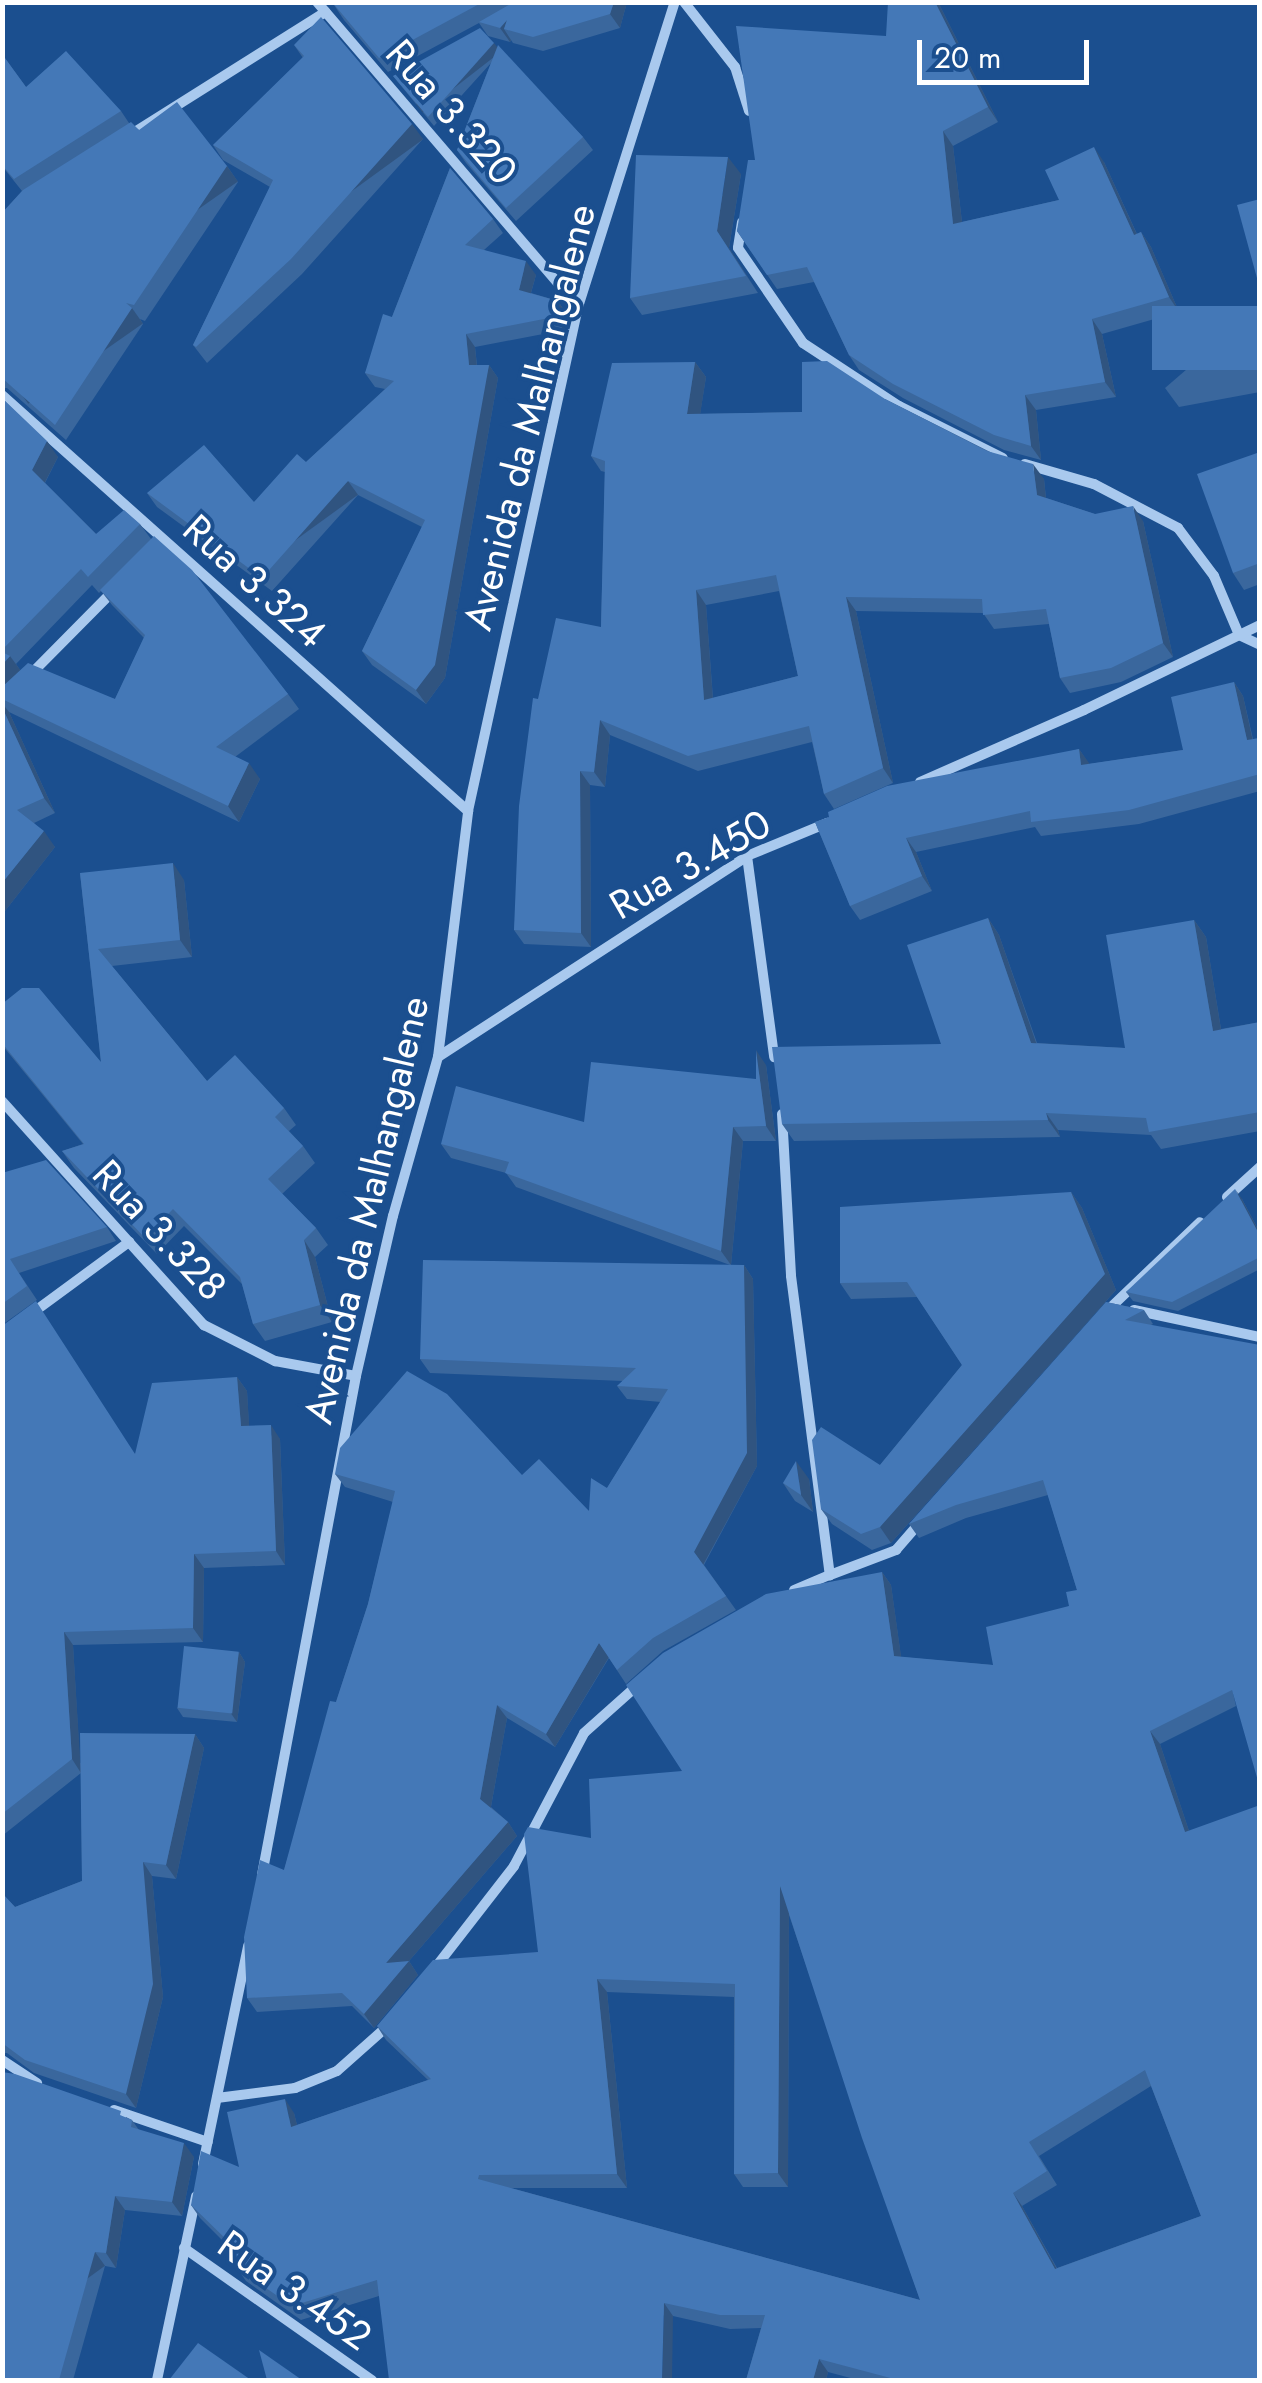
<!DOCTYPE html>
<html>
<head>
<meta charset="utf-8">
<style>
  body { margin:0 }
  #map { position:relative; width:1262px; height:2383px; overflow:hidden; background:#1b4f8f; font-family:Jost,sans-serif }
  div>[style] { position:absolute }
  .street>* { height:10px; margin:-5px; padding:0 5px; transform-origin:5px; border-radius:5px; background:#a9c9ee }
  .wall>* { inset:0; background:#3a679d }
  .shaded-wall>* { inset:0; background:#305480; transform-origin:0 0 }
  .building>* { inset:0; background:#4478b7; transform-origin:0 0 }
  span { translate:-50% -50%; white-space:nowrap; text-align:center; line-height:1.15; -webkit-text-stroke:8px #1b4f8f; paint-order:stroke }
  .street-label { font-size:40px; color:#fff }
  .frame { position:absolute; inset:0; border:5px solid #fff; pointer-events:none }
  .scale { position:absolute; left:917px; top:40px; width:172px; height:45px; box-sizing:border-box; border:5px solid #fff; border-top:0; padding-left:12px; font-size:30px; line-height:35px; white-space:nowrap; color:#fff; -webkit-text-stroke:8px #1b4f8f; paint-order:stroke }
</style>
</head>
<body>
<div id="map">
  <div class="street">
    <i style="left:317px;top:2px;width:401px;rotate:49.4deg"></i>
    <i style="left:684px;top:2px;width:83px;rotate:51.9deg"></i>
    <i style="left:735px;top:67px;width:46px;rotate:72.3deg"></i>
    <i style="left:130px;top:135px;width:231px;rotate:-32.2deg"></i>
    <i style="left:742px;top:222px;width:26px;rotate:99deg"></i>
    <i style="left:738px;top:248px;width:115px;rotate:55.6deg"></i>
    <i style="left:803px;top:343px;width:115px;rotate:33.3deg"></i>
    <i style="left:899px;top:406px;width:116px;rotate:26.6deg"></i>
    <i style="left:2px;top:395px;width:625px;rotate:41.76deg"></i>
    <i style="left:1025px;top:464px;width:72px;rotate:16.2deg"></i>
    <i style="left:1094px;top:484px;width:95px;rotate:27.6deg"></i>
    <i style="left:1178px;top:528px;width:60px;rotate:53.1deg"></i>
    <i style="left:1214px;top:576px;width:64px;rotate:67deg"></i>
    <i style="left:1239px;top:635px;width:23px;rotate:25deg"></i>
    <i style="left:31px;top:674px;width:118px;rotate:-45.3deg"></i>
    <i style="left:920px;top:782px;width:179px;rotate:-23.7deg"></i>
    <i style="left:1084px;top:710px;width:195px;rotate:-25.8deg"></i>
    <i style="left:747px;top:856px;width:203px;rotate:82.3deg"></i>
    <i style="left:438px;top:1057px;width:369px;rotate:-33deg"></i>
    <i style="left:747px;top:856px;width:87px;rotate:-22.4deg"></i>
    <i style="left:2px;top:1101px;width:302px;rotate:48deg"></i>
    <i style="left:204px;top:1325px;width:80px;rotate:26.9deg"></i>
    <i style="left:275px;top:1361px;width:82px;rotate:10.5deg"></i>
    <i style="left:782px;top:1114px;width:162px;rotate:86.8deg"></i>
    <i style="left:791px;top:1276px;width:302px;rotate:82.6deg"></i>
    <i style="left:830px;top:1575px;width:71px;rotate:-20.7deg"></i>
    <i style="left:896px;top:1550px;width:38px;rotate:-49deg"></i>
    <i style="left:1227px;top:1197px;width:45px;rotate:-42.3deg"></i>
    <i style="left:1108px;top:1310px;width:127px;rotate:-43.7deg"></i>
    <i style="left:1134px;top:1310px;width:129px;rotate:12.1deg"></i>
    <i style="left:31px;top:1314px;width:122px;rotate:-36.3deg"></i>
    <i style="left:794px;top:1590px;width:39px;rotate:-23deg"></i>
    <i style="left:262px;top:1875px;width:508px;rotate:-79.33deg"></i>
    <i style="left:356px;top:1376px;width:164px;rotate:-77deg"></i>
    <i style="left:393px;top:1216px;width:165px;rotate:-74.2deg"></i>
    <i style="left:438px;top:1057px;width:248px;rotate:-83deg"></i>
    <i style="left:468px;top:811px;width:516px;rotate:-77.69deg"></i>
    <i style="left:578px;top:307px;width:320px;rotate:-72.4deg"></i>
    <i style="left:435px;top:1968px;width:129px;rotate:-52.2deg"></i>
    <i style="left:514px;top:1866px;width:150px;rotate:-62.2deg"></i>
    <i style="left:584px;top:1733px;width:74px;rotate:-41.7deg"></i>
    <i style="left:2px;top:2060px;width:42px;rotate:33.3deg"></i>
    <i style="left:217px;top:2098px;width:79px;rotate:-7.3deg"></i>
    <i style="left:295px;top:2088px;width:45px;rotate:-22deg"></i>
    <i style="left:337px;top:2071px;width:71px;rotate:-41.6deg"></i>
    <i style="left:114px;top:2110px;width:99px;rotate:18.8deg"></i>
    <i style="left:203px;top:2164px;width:223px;rotate:-78.3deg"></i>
    <i style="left:184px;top:2248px;width:230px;rotate:35.1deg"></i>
    <i style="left:157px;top:2380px;width:188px;rotate:-78deg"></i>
  </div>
  <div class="wall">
    <i style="clip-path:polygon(332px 2px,627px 2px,620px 28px,543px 51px,513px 43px,511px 40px,510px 42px,488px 36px,479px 23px,388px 72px,344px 20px)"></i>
    <i style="clip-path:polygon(938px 2px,998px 122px,953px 146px,962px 222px,1059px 200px,1104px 162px,1137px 234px,1141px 232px,1151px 247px,1179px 312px,1102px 334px,1116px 397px,1036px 410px,1041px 460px,1004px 450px,903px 398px,859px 370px,849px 355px,814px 282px,777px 289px,737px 231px,755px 160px,886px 36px)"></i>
    <i style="clip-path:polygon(294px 45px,423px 139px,302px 274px,207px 363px,193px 345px,270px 187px,223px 160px,213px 145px,303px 58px)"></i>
    <i style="clip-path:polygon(497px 47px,583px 137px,593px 150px,516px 221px,466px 163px,457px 150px,491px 63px,434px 126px,393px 76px)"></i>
    <i style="clip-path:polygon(2px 54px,26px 87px,121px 111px,129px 123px,139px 130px,227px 166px,238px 182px,145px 321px,140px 319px,143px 324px,66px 440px,7px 388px,2px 388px,2px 213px,22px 191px,2px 166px)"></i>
    <i style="clip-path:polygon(450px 168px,493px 219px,503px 233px,484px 250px,536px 275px,531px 293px,558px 301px,567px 315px,564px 330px,475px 347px,477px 365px,489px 365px,498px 378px,445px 678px,426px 704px,372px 665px,362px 651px,422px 527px,358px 495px,272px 591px,157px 507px,147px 493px,254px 502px,306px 462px,385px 389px,375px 387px,365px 373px,392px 317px)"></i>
    <i style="clip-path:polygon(741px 174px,729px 248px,758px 293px,642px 315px,630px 298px)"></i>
    <i style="clip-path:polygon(1260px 306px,1260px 392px,1179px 407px,1165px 388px)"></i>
    <i style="clip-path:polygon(evenodd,695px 362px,706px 377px,700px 414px,802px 412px,885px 399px,1044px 479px,1046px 498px,1095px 514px,1143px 521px,1173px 657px,1121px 682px,1070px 693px,1060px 678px,1049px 624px,994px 629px,983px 613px,856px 611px,893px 783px,834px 809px,824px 794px,812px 742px,698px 771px,610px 735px,605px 787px,590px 785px,591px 947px,524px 944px,514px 930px,538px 699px,601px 627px,605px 472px,601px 471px,591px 456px,695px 362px,779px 591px,798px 676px,713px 698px,706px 605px,779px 591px)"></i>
    <i style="clip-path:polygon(evenodd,2px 398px,58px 457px,45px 483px,96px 534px,140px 524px,151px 539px,288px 694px,299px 709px,235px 757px,260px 779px,239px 822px,9px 712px,55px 813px,34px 823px,55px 847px,5px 911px,2px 909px,2px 398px,92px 585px,99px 593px,101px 591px,112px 605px,144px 638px,115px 699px,20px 670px,16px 664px,92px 585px)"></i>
    <i style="clip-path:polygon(1260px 452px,1260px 584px,1244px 590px,1233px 573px)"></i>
    <i style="clip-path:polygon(1234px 682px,1243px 696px,1253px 739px,1260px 738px,1260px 791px,1139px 824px,1041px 836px,1035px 827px,916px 852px,932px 891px,860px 920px,850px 906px,815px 822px,1079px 749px,1089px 764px,1183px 750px)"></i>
    <i style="clip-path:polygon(80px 873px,184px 880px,192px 957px,112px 966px,207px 1081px,284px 1108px,296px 1125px,289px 1131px,303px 1146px,315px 1163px,282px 1194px,316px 1228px,328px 1245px,315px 1257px,332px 1322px,265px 1341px,253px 1324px,242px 1284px,184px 1226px,157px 1254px,74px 1168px,62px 1151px,83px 1144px,2px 1045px,2px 1004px,101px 1062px)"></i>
    <i style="clip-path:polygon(988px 918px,999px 935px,1037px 1043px,1125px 1048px,1194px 920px,1206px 937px,1221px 1029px,1260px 1022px,1260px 1131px,1161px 1149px,1151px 1135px,1058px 1130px,1060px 1137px,794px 1141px,782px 1124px,941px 1044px)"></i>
    <i style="clip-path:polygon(766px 1065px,776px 1141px,743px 1141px,731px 1265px,744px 1265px,753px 1279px,757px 1466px,704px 1565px,736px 1610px,663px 1651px,626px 1684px,609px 1658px,555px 1747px,507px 1718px,491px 1807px,508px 1822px,517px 1836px,409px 1961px,418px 1975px,374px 2028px,352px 2006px,257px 2012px,247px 1998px,284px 1870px,336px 1702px,368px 1604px,393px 1502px,345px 1487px,335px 1474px,522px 1475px,589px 1511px,607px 1488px,661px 1402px,627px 1399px,617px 1386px,623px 1381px,430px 1373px,420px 1359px,730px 1265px,516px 1187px,506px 1173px,451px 1158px,441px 1144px,584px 1122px,756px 1079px)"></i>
    <i style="clip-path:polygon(2px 1173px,107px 1227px,116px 1241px,19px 1273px,37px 1300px,2px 1325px)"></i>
    <i style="clip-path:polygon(1071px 1192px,1082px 1208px,1116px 1290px,891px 1543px,872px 1550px,832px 1524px,821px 1509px,880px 1465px,962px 1365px,917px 1297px,851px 1299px,840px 1283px)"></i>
    <i style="clip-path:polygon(1242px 1199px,1260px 1233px,1260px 1269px,1178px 1311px,1133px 1301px,1126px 1292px)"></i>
    <i style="clip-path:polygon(evenodd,1106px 1302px,1144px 1310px,1153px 1324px,1151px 1325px,1236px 1706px,1160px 1744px,1189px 1831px,1260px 2380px,858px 2380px,828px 2372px,826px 2380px,746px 2380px,761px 2328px,730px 2329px,673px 2316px,379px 2296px,301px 2320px,246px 2281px,237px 2268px,232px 2250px,200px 2218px,191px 2205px,239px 2167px,294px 2113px,297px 2125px,428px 2080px,386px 2040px,377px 2026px,538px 1952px,591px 1838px,682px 1771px,882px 1572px,891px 1585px,901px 1657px,993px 1665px,1069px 1606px,1077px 1590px,1048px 1495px,966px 1518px,919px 1538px,909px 1524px,1106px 1302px,789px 1915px,920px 2300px,511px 2188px,627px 2188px,607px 1992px,734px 1997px,734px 2174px,743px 2187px,788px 2187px,789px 1915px,1106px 1302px,1151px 2086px,1201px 2216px,1057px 2268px,1022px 2206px,1057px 2185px,1039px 2156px,1151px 2086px)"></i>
    <i style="clip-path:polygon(2px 1326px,135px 1454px,237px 1377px,247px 1391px,249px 1426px,280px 1439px,285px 1565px,204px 1568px,203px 1642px,73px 1645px,80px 1763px,195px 1734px,204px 1748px,176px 1879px,152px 1876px,163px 1997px,136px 2108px,34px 2073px,7px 2053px,2px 2053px,2px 1893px,15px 1907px,82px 1881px,81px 1773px,2px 1836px)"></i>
    <i style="clip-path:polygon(809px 1479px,813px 1512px,795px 1501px,783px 1483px)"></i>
    <i style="clip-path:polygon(239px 1652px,245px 1662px,237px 1722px,183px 1717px,177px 1708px)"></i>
    <i style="clip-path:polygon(126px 2117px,132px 2120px,139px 2130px,194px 2157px,182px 2216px,125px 2210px,116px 2268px,105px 2266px,73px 2380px,2px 2380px)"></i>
  </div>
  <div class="shaded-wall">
    <i style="clip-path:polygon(614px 2px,627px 2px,620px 28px,610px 14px)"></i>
    <i style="clip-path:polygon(935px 2px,938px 2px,998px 122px,988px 107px)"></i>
    <i style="clip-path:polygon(507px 20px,504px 29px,511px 40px,510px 42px,500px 28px)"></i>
    <i style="left:494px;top:43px;width:11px;height:99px;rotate:52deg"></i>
    <i style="left:412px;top:124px;width:19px;height:181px;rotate:54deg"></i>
    <i style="clip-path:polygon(943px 131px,953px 146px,964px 239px,953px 224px)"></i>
    <i style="clip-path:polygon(1094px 147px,1104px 162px,1144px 250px,1134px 235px)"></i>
    <i style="clip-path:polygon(728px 157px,741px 174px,729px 248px,758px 293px,717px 231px)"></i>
    <i style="left:227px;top:166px;width:19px;height:167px;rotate:55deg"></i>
    <i style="clip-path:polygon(1141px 232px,1151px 247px,1179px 312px,1169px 297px)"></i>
    <i style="clip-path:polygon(526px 261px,536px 275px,528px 303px,519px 290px)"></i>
    <i style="clip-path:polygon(558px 301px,567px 315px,564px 330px,554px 317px)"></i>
    <i style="left:132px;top:308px;width:19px;height:140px;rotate:55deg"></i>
    <i style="clip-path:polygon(1092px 319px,1102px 334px,1116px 397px,1105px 382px)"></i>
    <i style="clip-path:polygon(466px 334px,475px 347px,478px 378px,469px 365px)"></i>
    <i style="clip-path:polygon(695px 362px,706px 377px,698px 428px,687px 414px)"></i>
    <i style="clip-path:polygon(489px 365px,498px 378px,445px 678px,426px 704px,416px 690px)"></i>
    <i style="clip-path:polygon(1025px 395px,1036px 410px,1041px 460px,1031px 446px)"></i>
    <i style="clip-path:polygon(47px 441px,58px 457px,43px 486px,32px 470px)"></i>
    <i style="clip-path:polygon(1033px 464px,1044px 479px,1047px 509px,1037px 495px)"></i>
    <i style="left:348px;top:481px;width:17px;height:130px;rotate:54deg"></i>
    <i style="clip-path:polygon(1133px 506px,1143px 521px,1173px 657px,1163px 643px)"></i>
    <i style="clip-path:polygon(696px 590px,706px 605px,714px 714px,704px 700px)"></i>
    <i style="clip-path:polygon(846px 597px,856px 611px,893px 783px,883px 768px)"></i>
    <i style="clip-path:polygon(10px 656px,21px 671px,2px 694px,2px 665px)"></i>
    <i style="clip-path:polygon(1234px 682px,1243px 696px,1256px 755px,1247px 740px)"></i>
    <i style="clip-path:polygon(2px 703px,9px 712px,55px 813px,44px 798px,2px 707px)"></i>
    <i style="clip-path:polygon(600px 720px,610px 735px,605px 787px,594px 772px)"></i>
    <i style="clip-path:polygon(1079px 749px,1089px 763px,1091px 779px,1081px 765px)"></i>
    <i style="clip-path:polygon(249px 763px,260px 779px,239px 822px,228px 806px)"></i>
    <i style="clip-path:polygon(580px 771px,590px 785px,591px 947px,581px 933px)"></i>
    <i style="clip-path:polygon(44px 831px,55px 847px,5px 911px,2px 908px,2px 883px)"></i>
    <i style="clip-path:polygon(906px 838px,916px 852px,932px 891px,922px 876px)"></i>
    <i style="clip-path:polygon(173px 863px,184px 880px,192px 957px,180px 940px)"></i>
    <i style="clip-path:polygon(988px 918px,999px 935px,1042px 1060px,1031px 1043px)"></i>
    <i style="clip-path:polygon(1194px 920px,1206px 937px,1224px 1048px,1213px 1031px)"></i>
    <i style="clip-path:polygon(756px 1050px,766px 1065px,776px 1141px,766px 1126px)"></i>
    <i style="clip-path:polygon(1046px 1113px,1058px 1130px,1060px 1137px,1048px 1120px)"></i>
    <i style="clip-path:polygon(733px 1127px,743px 1141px,731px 1265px,721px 1251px)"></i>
    <i style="clip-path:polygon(1235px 1189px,1242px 1199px,1260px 1233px,1260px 1236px)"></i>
    <i style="clip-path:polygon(1071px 1192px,1082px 1208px,1116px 1290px,891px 1543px,880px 1527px)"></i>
    <i style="clip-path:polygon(304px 1240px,315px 1257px,332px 1322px,320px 1305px)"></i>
    <i style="clip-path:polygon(744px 1265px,753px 1279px,757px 1466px,703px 1565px,694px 1552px)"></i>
    <i style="clip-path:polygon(237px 1377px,247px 1391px,250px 1439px,241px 1426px)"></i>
    <i style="clip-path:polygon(271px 1425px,280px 1439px,285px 1565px,276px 1551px)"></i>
    <i style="clip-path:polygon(796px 1461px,809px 1479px,813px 1512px,801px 1495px)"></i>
    <i style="clip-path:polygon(194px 1554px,204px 1568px,203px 1642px,193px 1628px)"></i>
    <i style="clip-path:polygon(882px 1572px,891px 1585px,903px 1670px,894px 1656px)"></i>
    <i style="clip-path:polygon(64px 1632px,73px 1645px,81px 1773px,72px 1759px)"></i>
    <i style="clip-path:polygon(599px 1643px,609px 1657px,555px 1747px,546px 1734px)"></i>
    <i style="clip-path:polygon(239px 1652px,245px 1662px,237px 1722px,230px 1712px)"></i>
    <i style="clip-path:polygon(497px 1705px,507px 1718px,490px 1812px,480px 1799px)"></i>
    <i style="clip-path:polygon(1150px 1731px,1160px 1744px,1194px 1846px,1185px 1832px)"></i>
    <i style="clip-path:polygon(195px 1734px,204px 1748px,176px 1879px,166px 1865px)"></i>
    <i style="clip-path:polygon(508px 1822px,517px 1836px,409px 1961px,418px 1975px,374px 2028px,364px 2014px,386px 1963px)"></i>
    <i style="clip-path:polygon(143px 1862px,152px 1876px,163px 1997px,136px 2108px,126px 2094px)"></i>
    <i style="clip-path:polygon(780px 1886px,789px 1900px,788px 2187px,778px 2173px)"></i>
    <i style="clip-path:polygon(597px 1979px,607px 1992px,627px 2188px,617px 2174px)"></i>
    <i style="clip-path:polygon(285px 2099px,294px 2113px,301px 2141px,291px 2127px)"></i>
    <i style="clip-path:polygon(184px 2143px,194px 2157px,182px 2216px,172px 2202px)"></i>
    <i style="clip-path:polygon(1013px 2193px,1022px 2206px,1064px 2282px,1055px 2269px)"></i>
    <i style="clip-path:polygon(115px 2196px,125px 2210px,116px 2268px,106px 2253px)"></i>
    <i style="left:95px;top:2252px;width:17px;height:133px;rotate:54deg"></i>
    <i style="clip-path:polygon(664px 2303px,673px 2316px,672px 2380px,662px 2380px)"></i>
    <i style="clip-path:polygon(819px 2359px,828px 2372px,826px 2380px,813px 2380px)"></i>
  </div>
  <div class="building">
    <i style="clip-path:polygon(332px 2px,483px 2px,379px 58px)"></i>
    <i style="clip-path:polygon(514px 2px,614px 2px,610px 14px,533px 37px,504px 29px,507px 20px,500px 28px,479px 22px)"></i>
    <i style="clip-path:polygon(888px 2px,935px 2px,988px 107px,943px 131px,953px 224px,1059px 200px,1045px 170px,1094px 147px,1134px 235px,1141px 232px,1169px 297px,1092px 319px,1105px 382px,1025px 395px,1031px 446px,994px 435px,893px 384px,849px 355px,807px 267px,767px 275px,737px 231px,748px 160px,755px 160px,736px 26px,886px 36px)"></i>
    <i style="clip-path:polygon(321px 17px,412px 124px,291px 259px,196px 347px,193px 345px,273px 180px,213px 145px,304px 56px,294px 45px)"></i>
    <i style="clip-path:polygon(480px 28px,494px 43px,428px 117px,393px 76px)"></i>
    <i style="clip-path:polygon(498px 45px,583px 137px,506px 208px,457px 150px)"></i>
    <i style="clip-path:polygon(66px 51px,121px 111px,14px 179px,2px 165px,2px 54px,26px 87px)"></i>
    <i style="clip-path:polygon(177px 102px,227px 166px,134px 305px,126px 303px,132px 308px,55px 425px,2px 378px,2px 213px,23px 190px,131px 122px,139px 130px)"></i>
    <i style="clip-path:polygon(636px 155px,728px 157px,717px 231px,746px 276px,630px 298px)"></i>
    <i style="clip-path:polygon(450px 168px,493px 219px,465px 245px,526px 261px,519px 290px,558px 301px,554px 317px,466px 334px,469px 365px,489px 365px,435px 665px,416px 690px,362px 651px,425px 520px,348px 481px,262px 578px,147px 493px,204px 445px,254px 502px,297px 454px,306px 462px,394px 381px,365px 373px,383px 314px,392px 317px)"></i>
    <i style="clip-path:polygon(1260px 199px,1260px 289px,1237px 205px)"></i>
    <i style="left:1260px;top:306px;width:64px;height:108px;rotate:90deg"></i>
    <i style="clip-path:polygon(evenodd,827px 361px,885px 399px,987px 451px,1033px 464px,1037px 495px,1095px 514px,1133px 506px,1163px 643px,1111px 668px,1060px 678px,1046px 609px,983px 615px,982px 599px,846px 597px,883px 768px,824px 794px,809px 726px,688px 756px,600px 720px,594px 772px,580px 771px,581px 933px,514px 930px,519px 806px,533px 698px,538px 699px,556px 618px,601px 627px,605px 461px,591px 456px,612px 363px,695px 362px,687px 414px,802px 412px,802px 362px,827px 361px,776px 575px,798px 676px,704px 700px,696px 590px,776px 575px)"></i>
    <i style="clip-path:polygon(2px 398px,47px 441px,32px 470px,96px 534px,124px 510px,140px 524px,88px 577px,81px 569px,2px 650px)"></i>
    <i style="clip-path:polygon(1260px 452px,1260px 563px,1233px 573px,1197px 474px)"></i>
    <i style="clip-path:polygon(154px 536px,192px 570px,288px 694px,216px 747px,249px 763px,228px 806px,2px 699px,2px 687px,28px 663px,115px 699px,145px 635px,100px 590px)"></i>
    <i style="clip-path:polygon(2px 652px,10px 656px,2px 665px)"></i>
    <i style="clip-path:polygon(1234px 682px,1247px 740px,1260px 738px,1260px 774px,1129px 810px,1031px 822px,1030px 811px,906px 838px,922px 876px,850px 906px,815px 822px,829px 817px,828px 812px,887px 786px,1079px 749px,1081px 765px,1183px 750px,1171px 697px)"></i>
    <i style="clip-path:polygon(2px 707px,44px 798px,17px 810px,44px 831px,2px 883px)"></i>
    <i style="clip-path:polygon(173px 863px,180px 940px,98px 949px,207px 1081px,235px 1055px,284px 1108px,275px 1117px,303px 1146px,268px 1179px,316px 1228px,304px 1240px,320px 1305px,253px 1324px,240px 1277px,173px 1209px,145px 1238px,62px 1151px,84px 1144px,2px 1043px,2px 1004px,22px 988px,39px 988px,101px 1062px,80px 873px)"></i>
    <i style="clip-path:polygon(988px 918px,1031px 1043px,1125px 1048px,1106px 935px,1194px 920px,1213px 1031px,1260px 1022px,1260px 1112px,1149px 1132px,1146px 1118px,1046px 1113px,1048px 1120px,782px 1124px,772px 1047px,941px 1044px,907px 945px)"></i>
    <i style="clip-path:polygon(756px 1050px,766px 1126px,733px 1127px,721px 1251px,505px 1173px,509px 1162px,441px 1144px,456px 1086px,584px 1122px,591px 1062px,756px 1079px)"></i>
    <i style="clip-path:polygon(46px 1160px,107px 1227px,10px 1259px,27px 1286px,2px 1304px,2px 1173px)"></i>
    <i style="clip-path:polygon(1235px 1189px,1260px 1236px,1260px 1257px,1172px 1302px,1126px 1292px)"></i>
    <i style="clip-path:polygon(1071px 1192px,1105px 1274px,880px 1527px,861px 1534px,821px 1509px,812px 1440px,821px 1427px,880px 1465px,962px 1365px,907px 1282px,840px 1283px,840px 1207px)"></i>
    <i style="clip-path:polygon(423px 1260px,744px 1265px,747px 1453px,694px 1552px,726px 1596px,653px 1638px,617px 1670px,599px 1643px,546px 1734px,497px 1705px,480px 1799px,508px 1822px,386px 1963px,409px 1961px,364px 2014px,342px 1993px,247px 1998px,244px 1937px,260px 1860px,284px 1870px,330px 1701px,336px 1702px,368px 1604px,395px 1491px,335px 1474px,340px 1448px,407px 1371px,447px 1394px,522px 1475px,539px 1459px,589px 1511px,591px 1478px,607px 1488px,668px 1389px,617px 1386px,636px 1368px,420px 1359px)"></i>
    <i style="clip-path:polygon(36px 1301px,135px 1454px,152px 1383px,237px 1377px,241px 1426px,271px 1425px,276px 1551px,194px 1554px,193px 1628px,64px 1632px,72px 1759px,2px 1814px,2px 1326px)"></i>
    <i style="clip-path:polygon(evenodd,1106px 1302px,1144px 1310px,1125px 1320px,1260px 1345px,1260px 1788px,1232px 1690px,1150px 1731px,1185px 1832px,1260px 1805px,1260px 2380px,898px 2380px,819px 2359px,813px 2380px,746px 2380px,765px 2315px,720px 2315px,664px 2303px,662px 2380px,389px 2380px,377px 2280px,292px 2306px,237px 2268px,231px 2244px,191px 2205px,201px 2151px,239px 2167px,227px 2112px,285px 2099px,291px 2127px,431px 2079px,377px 2026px,433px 1960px,538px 1952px,524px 1834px,528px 1827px,591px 1838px,589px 1779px,682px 1771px,626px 1685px,663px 1653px,766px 1594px,882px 1572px,894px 1656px,993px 1665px,986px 1627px,1069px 1606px,1066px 1592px,1077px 1590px,1043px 1480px,956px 1505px,909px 1524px,1106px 1302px,780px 1886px,862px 2138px,920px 2300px,478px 2179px,479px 2175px,617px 2174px,597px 1979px,735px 1984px,734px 2174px,778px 2173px,780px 1886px,1106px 1302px,1145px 2070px,1201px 2216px,1055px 2269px,1013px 2193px,1047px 2171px,1029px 2142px,1145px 2070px)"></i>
    <i style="clip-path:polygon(796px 1461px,801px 1495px,783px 1483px)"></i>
    <i style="left:184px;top:1646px;width:55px;height:62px;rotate:6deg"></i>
    <i style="clip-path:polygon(80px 1733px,195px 1734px,166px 1865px,143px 1862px,153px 1984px,126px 2094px,25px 2060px,2px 2043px,2px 1893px,15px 1907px,82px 1881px)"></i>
    <i style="clip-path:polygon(2px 2072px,15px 2074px,121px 2111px,120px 2115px,132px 2120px,131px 2127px,184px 2143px,172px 2202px,115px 2196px,106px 2253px,95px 2252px,59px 2380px,2px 2380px)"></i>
    <i style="clip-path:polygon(198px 2343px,251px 2380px,169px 2380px)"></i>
    <i style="clip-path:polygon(259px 2350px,302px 2380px,267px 2380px)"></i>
  </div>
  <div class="street-label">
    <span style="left:452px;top:112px;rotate:49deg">Rua 3.320</span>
    <span style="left:529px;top:417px;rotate:-76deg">Avenida da Malhangalene</span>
    <span style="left:255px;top:581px;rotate:42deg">Rua 3.324</span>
    <span style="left:690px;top:864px;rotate:-30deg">Rua 3.450</span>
    <span style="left:366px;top:1210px;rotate:-77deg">Avenida da Malhangalene</span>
    <span style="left:160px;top:1230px;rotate:47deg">Rua 3.328</span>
    <span style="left:295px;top:2290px;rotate:35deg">Rua 3.452</span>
  </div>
  <div class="frame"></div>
  <div class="scale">20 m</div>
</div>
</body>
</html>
